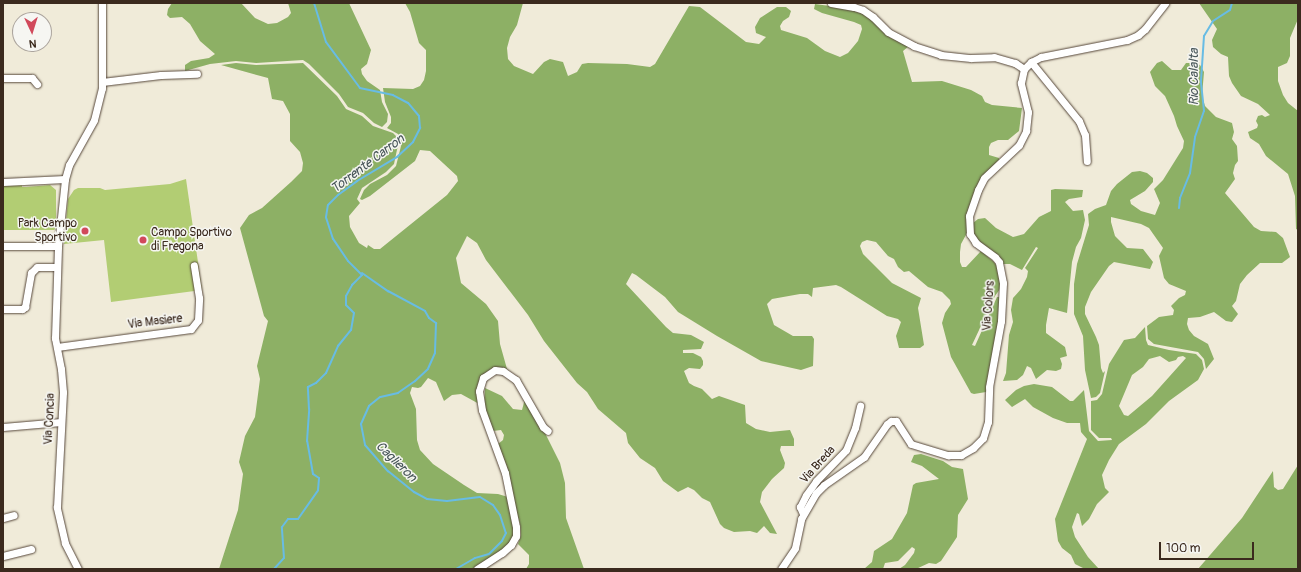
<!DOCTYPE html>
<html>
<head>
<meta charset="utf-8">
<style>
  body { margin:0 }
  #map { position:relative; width:1301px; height:572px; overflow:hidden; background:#f0ebd9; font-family:Pangolin,sans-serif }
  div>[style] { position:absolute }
  .green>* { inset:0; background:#b2cd73 }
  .forest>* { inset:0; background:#8db065 }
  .stream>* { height:2px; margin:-1px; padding:0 1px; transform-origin:1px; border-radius:1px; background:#68bce4 }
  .roads { filter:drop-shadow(0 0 1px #56473a) drop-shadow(0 0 1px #56473a) }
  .minor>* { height:7px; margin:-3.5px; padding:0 3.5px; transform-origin:3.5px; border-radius:3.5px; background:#fff }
  .dots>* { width:11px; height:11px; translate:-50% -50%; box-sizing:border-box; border:2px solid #f6f6f2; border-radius:50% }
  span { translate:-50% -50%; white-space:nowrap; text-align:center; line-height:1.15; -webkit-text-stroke:3px #f6f6f2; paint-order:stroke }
  .poi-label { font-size:12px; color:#3b2a1e }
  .right { translate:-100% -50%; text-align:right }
  .left { translate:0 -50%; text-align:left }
  .street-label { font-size:12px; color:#3b2a1e }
  .water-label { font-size:13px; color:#485659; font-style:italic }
  .frame { position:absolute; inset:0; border:4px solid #3b2a1e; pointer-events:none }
  .north { position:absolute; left:12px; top:12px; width:40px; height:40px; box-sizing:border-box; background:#f6f6f2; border:1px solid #aba49d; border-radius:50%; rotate:176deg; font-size:11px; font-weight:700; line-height:16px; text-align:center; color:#3b2a1e }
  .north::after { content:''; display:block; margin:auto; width:14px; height:18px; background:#d1495b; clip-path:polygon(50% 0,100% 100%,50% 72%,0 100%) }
  .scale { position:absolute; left:1159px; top:542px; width:95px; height:18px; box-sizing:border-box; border:2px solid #3b2a1e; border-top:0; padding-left:5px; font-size:12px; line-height:14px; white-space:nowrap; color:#3b2a1e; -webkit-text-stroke:3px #f6f6f2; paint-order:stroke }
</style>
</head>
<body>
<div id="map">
  <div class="green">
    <i style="clip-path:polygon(186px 179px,202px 290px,111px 302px,104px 240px,64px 244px,68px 199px,74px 190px,78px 188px,100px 188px,105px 190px,170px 184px)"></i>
    <i style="clip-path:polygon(5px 185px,22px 185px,22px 187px,26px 187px,50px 185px,56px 190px,56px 228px,54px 230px,3px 230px,3px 186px)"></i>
  </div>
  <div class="forest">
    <i style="clip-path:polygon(172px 3px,241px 3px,255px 18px,268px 24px,277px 23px,288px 17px,291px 13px,288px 3px,349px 3px,371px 50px,367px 64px,361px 69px,362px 74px,367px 81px,380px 90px,382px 102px,388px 114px,387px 122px,382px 127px,374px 123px,363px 113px,348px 107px,339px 94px,309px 64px,303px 60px,256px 63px,236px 61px,210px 64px,185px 71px,185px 65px,191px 61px,209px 58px,215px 54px,200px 41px,190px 24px,182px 17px,170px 18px,167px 15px,168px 9px)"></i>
    <i style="clip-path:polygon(405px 3px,523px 3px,517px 25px,510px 37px,507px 48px,508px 59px,514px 66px,533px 74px,544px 62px,550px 59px,563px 62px,568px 76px,577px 72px,582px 64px,588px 63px,627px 64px,650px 67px,655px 64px,689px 6px,700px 7px,746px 42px,759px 44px,766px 37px,756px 33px,755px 27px,760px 18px,777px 7px,786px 7px,791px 11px,789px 17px,783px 21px,780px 26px,781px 30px,807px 38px,825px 51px,840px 57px,848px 53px,858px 41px,862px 29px,861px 25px,854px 22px,822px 13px,814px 9px,815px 4px,837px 7px,852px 10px,868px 16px,891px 38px,909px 46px,903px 51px,912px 82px,942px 81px,971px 90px,982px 96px,985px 102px,992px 105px,1022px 108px,1019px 131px,1008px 140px,998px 140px,991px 143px,989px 147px,989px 155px,999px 158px,999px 160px,984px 175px,967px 233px,961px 244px,960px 252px,960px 262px,962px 267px,966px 267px,981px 251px,994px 262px,1000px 271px,1000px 289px,995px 296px,972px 345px,975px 346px,997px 297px,1000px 297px,998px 323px,986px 392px,974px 394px,971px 393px,951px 357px,942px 323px,945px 313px,951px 304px,950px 300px,942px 292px,928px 287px,909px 271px,904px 272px,898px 267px,894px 259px,888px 256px,876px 242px,867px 240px,862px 242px,860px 246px,863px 254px,892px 283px,921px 298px,918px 308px,924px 345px,920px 348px,899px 348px,896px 336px,901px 322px,898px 319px,887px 316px,841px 287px,836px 285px,813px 288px,812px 297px,808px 294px,800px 294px,772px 299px,767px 304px,774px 325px,793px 336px,812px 336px,814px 339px,813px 366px,801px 370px,761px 361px,717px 336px,678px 312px,665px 297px,636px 275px,632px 273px,626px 284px,666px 327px,673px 333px,691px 335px,704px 342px,701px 349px,683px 350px,683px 353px,693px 353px,701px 357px,703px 361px,703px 365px,700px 369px,689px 368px,684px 371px,689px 383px,694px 386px,702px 389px,712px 399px,719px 396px,745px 405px,746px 423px,756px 429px,770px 432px,790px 430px,794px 439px,794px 446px,781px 446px,780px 450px,785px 463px,784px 468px,772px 479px,762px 492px,760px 502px,777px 534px,770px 533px,764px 526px,757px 533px,750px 531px,734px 532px,724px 528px,720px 524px,710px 502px,702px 498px,694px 490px,688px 487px,678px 492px,663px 481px,655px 468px,640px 458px,628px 443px,626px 433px,598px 409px,587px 392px,577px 383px,544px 341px,528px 315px,486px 260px,477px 243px,467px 236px,456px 258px,461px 283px,486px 304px,498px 321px,500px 344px,507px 369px,497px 372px,486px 379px,482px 387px,481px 405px,461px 394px,452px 395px,444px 401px,436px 382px,428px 378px,421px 387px,418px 388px,412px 387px,410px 393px,416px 409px,417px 440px,420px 450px,433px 464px,464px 485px,477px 493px,498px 494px,508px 497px,519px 535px,480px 569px,219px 569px,238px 510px,243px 474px,239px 462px,245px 436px,255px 417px,260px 379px,257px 366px,268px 321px,264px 316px,240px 228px,249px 215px,262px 208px,291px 182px,302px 171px,303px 163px,300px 152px,290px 141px,290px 114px,283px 101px,272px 99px,268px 78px,221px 65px,236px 63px,256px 65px,303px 63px,337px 96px,346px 109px,362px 116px,373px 126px,393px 133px,396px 136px,398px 145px,394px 164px,386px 172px,362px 188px,357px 199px,360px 203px,349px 216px,350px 227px,359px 243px,367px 248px,368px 245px,374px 249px,380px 249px,447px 195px,458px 181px,457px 176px,430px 151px,420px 150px,415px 161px,370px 196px,362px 200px,360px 199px,364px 190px,370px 184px,387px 175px,396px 166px,401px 146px,398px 134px,387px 128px,391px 123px,391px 117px,385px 102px,383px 88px,413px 89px,420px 86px,424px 80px,426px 71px,426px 50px,419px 43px,410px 12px)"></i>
    <i style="clip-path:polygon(1199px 3px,1298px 3px,1298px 19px,1290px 38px,1290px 56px,1287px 63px,1278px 67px,1278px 81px,1283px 95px,1288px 103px,1298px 111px,1298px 230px,1296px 229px,1295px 196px,1288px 174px,1266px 156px,1259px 144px,1250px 138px,1248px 132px,1257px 128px,1258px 125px,1256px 121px,1258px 116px,1262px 115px,1265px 117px,1270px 115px,1258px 104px,1241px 96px,1232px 83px,1229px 76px,1228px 57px,1221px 54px,1213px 47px,1212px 40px,1217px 29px)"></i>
    <i style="clip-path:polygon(1162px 61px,1172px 70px,1181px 70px,1186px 63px,1194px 63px,1200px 65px,1204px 72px,1202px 96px,1205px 106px,1216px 117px,1232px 123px,1234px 132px,1232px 139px,1237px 146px,1238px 161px,1235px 165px,1233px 173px,1235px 179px,1225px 193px,1254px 227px,1261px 231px,1276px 232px,1283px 238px,1290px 257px,1282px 263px,1260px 263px,1247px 275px,1240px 284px,1236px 301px,1232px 306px,1238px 314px,1232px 322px,1226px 321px,1214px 312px,1200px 317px,1188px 318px,1187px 324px,1189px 330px,1194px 336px,1208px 344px,1214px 359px,1206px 369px,1204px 359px,1198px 352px,1154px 344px,1148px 339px,1147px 326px,1159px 317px,1173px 315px,1174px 310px,1171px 306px,1179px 298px,1185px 295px,1186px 291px,1169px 284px,1164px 278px,1159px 256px,1163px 248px,1149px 228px,1141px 224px,1111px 217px,1111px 222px,1115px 236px,1127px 248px,1143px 249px,1153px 262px,1150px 269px,1114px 262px,1109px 266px,1091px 292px,1085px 307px,1085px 314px,1096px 337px,1099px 345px,1101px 368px,1103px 373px,1105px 371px,1100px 393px,1096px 397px,1091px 398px,1085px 370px,1083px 336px,1074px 314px,1074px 284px,1077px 264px,1089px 225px,1088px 214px,1095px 209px,1106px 205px,1111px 191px,1117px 184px,1132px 172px,1140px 171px,1147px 173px,1153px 178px,1153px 182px,1145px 191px,1130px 200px,1131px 204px,1141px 211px,1155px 215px,1160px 203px,1154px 189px,1163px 180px,1183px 148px,1184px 141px,1177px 126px,1174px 116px,1165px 96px,1155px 86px,1150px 72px,1157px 63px)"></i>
    <i style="clip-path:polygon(1055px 189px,1083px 190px,1082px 197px,1069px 199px,1065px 202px,1073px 211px,1083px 210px,1085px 220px,1081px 238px,1076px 247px,1072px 262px,1067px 313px,1049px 308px,1046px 325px,1046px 333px,1065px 347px,1067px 356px,1060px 358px,1062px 364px,1061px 369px,1056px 371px,1047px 370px,1036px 379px,1031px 368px,1027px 366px,1023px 375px,1017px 380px,1003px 381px,1006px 373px,1009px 335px,1013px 322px,1011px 310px,1013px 298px,1021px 289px,1027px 277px,1028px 271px,1025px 268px,1038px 248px,1036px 247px,1022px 270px,1010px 264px,1003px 264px,977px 241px,973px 235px,973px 223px,978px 219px,985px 218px,996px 228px,1013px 237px,1024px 234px,1039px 217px,1051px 211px,1051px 190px)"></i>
    <i style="clip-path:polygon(evenodd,1145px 327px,1146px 340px,1148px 345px,1169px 350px,1196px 354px,1202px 360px,1204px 369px,1198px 380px,1169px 401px,1146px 424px,1119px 444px,1109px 460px,1102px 475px,1105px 488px,1109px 492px,1097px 504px,1089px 519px,1082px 526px,1079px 514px,1077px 513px,1072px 527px,1075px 537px,1088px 557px,1099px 569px,1085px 569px,1075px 564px,1071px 555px,1062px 548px,1058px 541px,1055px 519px,1087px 439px,1081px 432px,1080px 423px,1067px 423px,1053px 418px,1033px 407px,1025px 399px,1012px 407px,1005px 400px,1016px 390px,1024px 386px,1034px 384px,1052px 387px,1070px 401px,1073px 401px,1084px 390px,1089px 431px,1098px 441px,1112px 440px,1111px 438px,1099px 438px,1091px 430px,1091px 401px,1097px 400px,1102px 394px,1109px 364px,1124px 340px,1135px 338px,1145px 327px,1160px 356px,1169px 362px,1176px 360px,1178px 357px,1183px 356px,1186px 358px,1152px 396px,1128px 416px,1124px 415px,1119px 406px,1132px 375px,1143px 367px,1149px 359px,1160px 356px)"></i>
    <i style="clip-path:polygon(485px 388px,502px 396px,513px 409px,522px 410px,526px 395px,560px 463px,565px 483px,566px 518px,584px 569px,526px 569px,529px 564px,529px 555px,518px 544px,521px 535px,520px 524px,510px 490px,507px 467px,498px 444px,503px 440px,504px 435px,501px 430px,493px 431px,484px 407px)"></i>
    <i style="clip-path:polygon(921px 454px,943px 461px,952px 467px,963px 469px,968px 499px,958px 515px,957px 537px,941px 561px,936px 564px,929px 563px,916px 569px,899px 569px,905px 565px,914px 553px,915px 549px,912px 547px,898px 561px,885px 563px,883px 569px,864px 569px,872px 562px,874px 551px,892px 539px,907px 513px,913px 485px,916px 483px,939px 479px,922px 466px,911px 462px,914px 455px)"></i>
    <i style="clip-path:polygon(1298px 465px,1298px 569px,1198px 569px,1242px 518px,1273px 471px,1274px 487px,1278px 490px,1283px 489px)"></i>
  </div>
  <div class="stream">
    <i style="left:1179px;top:208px;width:10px;rotate:-84deg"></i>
    <i style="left:1180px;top:198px;width:27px;rotate:-68deg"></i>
    <i style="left:1190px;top:173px;width:36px;rotate:-82deg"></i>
    <i style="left:1195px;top:137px;width:28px;rotate:-71deg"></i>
    <i style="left:1204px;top:111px;width:30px;rotate:-96deg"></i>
    <i style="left:1201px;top:81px;width:45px;rotate:-86.2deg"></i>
    <i style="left:1204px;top:36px;width:17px;rotate:-59deg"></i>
    <i style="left:1213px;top:21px;width:20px;rotate:-33deg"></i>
    <i style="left:1230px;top:10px;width:7px;rotate:-74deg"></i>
    <i style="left:362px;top:273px;width:32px;rotate:35deg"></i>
    <i style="left:388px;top:291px;width:42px;rotate:28.4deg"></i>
    <i style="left:425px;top:311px;width:8px;rotate:60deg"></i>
    <i style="left:429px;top:318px;width:9px;rotate:36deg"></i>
    <i style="left:436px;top:323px;width:30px;rotate:92deg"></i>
    <i style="left:435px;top:353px;width:17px;rotate:114deg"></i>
    <i style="left:428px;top:369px;width:18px;rotate:137deg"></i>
    <i style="left:415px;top:381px;width:21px;rotate:145deg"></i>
    <i style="left:398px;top:393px;width:18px;rotate:167deg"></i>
    <i style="left:380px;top:397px;width:14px;rotate:141deg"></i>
    <i style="left:369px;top:406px;width:20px;rotate:114deg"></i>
    <i style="left:361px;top:424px;width:21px;rotate:79deg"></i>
    <i style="left:365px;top:445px;width:35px;rotate:49deg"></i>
    <i style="left:388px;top:471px;width:33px;rotate:39deg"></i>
    <i style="left:414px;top:492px;width:15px;rotate:28deg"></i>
    <i style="left:427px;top:499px;width:20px;rotate:6deg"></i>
    <i style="left:447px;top:501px;width:33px;rotate:-7deg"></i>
    <i style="left:480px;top:497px;width:15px;rotate:32deg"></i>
    <i style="left:493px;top:505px;width:12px;rotate:55deg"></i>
    <i style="left:500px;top:515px;width:19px;rotate:72deg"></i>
    <i style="left:506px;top:533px;width:9px;rotate:117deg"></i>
    <i style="left:502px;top:541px;width:18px;rotate:135deg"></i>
    <i style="left:489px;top:554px;width:15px;rotate:164deg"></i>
    <i style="left:475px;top:558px;width:22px;rotate:150deg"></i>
    <i style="left:274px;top:569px;width:15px;rotate:-48deg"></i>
    <i style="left:284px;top:558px;width:31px;rotate:-94deg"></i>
    <i style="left:282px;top:527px;width:10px;rotate:-53deg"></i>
    <i style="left:288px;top:519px;width:10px"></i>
    <i style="left:298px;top:519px;width:35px;rotate:-55deg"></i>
    <i style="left:318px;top:490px;width:12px;rotate:-85deg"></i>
    <i style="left:319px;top:478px;width:7px;rotate:-146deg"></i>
    <i style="left:313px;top:474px;width:34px;rotate:-100deg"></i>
    <i style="left:307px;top:441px;width:32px;rotate:-86deg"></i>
    <i style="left:309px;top:409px;width:22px;rotate:-93deg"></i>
    <i style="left:308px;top:387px;width:9px;rotate:-27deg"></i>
    <i style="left:316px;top:383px;width:14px;rotate:-45deg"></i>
    <i style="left:326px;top:373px;width:30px;rotate:-66deg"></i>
    <i style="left:338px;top:346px;width:21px;rotate:-51deg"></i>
    <i style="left:351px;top:330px;width:17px;rotate:-80deg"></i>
    <i style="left:354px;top:313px;width:11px;rotate:-135deg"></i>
    <i style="left:346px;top:305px;width:9px;rotate:-90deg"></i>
    <i style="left:346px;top:296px;width:13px;rotate:-61deg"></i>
    <i style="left:352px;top:285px;width:14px;rotate:-45deg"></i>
    <i style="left:362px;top:275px;width:20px;rotate:-135deg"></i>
    <i style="left:348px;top:261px;width:27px;rotate:-124deg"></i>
    <i style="left:333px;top:239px;width:23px;rotate:-108deg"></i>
    <i style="left:326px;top:217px;width:12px;rotate:-81deg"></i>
    <i style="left:328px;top:205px;width:14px;rotate:-45deg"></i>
    <i style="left:338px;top:195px;width:24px;rotate:-36deg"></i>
    <i style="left:357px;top:181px;width:47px;rotate:-31deg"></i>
    <i style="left:397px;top:157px;width:22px;rotate:-43deg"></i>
    <i style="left:413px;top:142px;width:16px;rotate:-63deg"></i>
    <i style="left:420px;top:128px;width:12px;rotate:-95deg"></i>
    <i style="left:419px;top:116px;width:17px;rotate:-130deg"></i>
    <i style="left:408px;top:103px;width:17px;rotate:-152deg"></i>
    <i style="left:393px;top:95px;width:34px;rotate:-168deg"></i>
    <i style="left:360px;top:88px;width:57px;rotate:-126.5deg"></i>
    <i style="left:326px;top:42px;width:41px;rotate:-107.1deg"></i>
  </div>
  <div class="roads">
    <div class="minor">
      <i style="left:831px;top:3px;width:23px;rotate:10deg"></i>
      <i style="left:854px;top:7px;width:9px;rotate:18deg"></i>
      <i style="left:863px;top:10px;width:12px;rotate:35deg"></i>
      <i style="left:873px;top:17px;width:21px;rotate:45deg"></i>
      <i style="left:888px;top:32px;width:30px;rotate:28deg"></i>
      <i style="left:914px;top:46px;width:28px;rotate:18deg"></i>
      <i style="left:941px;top:55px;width:30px;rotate:6deg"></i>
      <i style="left:971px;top:58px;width:23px;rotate:-2deg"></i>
      <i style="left:994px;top:57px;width:22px;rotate:16deg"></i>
      <i style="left:1015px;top:63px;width:11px;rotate:34deg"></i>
      <i style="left:1031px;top:62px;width:76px;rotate:50.9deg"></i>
      <i style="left:1079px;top:121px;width:15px;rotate:67deg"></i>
      <i style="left:1085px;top:135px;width:26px;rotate:86deg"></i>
      <i style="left:3px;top:78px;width:29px"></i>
      <i style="left:32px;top:78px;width:8px;rotate:50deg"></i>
      <i style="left:102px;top:82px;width:59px;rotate:-6.8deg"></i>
      <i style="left:161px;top:75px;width:36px;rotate:-2deg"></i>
      <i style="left:3px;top:182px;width:62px;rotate:-2.8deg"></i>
      <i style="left:3px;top:246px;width:55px"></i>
      <i style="left:3px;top:309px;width:19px"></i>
      <i style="left:22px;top:309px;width:4px;rotate:-34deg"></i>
      <i style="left:25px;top:307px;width:35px;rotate:-80deg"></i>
      <i style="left:31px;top:273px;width:8px;rotate:-45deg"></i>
      <i style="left:37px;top:267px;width:20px"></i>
      <i style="left:57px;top:347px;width:135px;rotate:-7.7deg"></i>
      <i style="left:191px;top:329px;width:11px;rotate:-52deg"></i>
      <i style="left:198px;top:320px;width:22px;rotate:-87deg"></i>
      <i style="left:199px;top:298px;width:33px;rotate:-99deg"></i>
      <i style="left:3px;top:427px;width:58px;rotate:-4.9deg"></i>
      <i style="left:803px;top:514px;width:8px;rotate:-113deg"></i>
      <i style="left:800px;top:507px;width:13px;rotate:-63deg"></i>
      <i style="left:806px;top:495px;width:17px;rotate:-54deg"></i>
      <i style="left:816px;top:481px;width:43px;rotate:-45.9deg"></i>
      <i style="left:846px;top:450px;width:24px;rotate:-68deg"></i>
      <i style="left:855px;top:428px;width:23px;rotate:-77deg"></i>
      <i style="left:3px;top:518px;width:11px;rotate:-15deg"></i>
      <i style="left:3px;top:556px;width:29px;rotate:-14deg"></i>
      <i style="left:78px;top:569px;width:29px;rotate:-117deg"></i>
      <i style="left:65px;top:543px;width:37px;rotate:-103deg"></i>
      <i style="left:57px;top:507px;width:115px;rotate:-87deg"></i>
      <i style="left:63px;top:392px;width:23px;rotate:-95deg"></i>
      <i style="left:61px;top:369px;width:32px;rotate:-101deg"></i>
      <i style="left:55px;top:338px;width:92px;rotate:-88.1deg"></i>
      <i style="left:58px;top:246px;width:67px;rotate:-84deg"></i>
      <i style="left:65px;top:179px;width:15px;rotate:-74deg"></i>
      <i style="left:69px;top:165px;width:51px;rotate:-60.9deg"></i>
      <i style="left:94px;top:120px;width:33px;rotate:-76deg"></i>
      <i style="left:102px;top:88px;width:85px;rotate:-90deg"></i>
      <i style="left:477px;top:569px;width:30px;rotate:-33deg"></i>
      <i style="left:502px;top:553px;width:12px;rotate:-42deg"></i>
      <i style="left:511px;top:545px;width:10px;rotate:-61deg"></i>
      <i style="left:516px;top:536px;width:9px;rotate:-90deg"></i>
      <i style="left:516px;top:527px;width:55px;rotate:-101.5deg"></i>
      <i style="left:505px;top:473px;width:67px;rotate:-110.1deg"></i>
      <i style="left:482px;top:410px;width:19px;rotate:-99deg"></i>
      <i style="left:479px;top:391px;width:14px;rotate:-73deg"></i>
      <i style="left:483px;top:378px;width:14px;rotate:-34deg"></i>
      <i style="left:495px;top:370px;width:8px;rotate:7deg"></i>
      <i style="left:503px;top:371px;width:16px;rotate:35deg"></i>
      <i style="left:516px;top:380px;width:54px;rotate:60.1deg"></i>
      <i style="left:543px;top:427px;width:6px;rotate:39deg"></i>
      <i style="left:781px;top:569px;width:25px;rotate:-56deg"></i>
      <i style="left:795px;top:548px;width:30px;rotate:-78deg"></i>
      <i style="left:801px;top:519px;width:30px;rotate:-60deg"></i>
      <i style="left:816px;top:493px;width:11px;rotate:-45deg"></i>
      <i style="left:824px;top:485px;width:49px;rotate:-35deg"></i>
      <i style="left:864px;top:457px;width:40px;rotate:-55.1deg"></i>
      <i style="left:887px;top:424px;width:5px;rotate:-37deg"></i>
      <i style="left:891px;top:421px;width:5px"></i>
      <i style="left:896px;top:421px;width:27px;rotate:57deg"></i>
      <i style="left:911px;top:444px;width:39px;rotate:17deg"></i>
      <i style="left:948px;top:455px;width:13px"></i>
      <i style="left:961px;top:455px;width:14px;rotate:-30deg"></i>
      <i style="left:973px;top:448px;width:14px;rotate:-45deg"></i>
      <i style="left:983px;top:438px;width:17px;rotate:-73deg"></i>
      <i style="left:988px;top:422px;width:35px;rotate:-88deg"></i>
      <i style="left:989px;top:387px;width:67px;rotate:-79.7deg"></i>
      <i style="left:1001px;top:321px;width:38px;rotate:-87deg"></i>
      <i style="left:1003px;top:283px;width:21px;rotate:-101deg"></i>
      <i style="left:999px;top:262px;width:6px;rotate:-129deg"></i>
      <i style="left:995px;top:257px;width:24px;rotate:-144deg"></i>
      <i style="left:976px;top:243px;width:11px;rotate:-124deg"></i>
      <i style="left:970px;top:234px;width:18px;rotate:-93deg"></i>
      <i style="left:969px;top:216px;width:28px;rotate:-71deg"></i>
      <i style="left:978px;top:190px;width:13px;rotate:-63deg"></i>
      <i style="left:984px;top:178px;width:48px;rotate:-43.3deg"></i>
      <i style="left:1019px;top:145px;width:16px;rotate:-63deg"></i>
      <i style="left:1026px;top:131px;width:19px;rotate:-84deg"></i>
      <i style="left:1028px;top:112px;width:30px;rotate:-104deg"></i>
      <i style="left:1021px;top:83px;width:14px;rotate:-78deg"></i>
      <i style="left:1024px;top:69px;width:10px;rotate:-45deg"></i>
      <i style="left:1031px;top:62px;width:11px;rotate:-27deg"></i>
      <i style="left:1041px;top:57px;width:88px;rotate:-11.2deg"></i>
      <i style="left:1127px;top:40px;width:12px;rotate:-24deg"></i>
      <i style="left:1138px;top:35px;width:9px;rotate:-41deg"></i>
      <i style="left:1145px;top:29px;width:33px;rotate:-52deg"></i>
    </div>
  </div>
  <div class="dots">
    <i style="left:85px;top:231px;background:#d1495b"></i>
    <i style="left:143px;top:240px;background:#d1495b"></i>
  </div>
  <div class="poi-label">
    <span class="right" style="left:77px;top:231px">Park Campo<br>Sportivo</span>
    <span class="left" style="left:151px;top:240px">Campo Sportivo<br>di Fregona</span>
  </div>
  <div class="street-label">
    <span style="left:989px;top:306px;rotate:-86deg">Via Colors</span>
    <span style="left:155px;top:322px;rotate:-7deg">Via Masiere</span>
    <span style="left:50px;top:419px;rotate:-87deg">Via Concia</span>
    <span style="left:818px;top:465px;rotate:-48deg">Via Breda</span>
  </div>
  <div class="water-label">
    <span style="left:1194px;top:77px;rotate:-90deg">Rio Calalta</span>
    <span style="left:368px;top:164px;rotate:-37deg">Torrente Carron</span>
    <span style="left:396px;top:462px;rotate:44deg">Caglieron</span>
  </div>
  <div class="frame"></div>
  <div class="north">N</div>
  <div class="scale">100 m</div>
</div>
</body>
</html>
